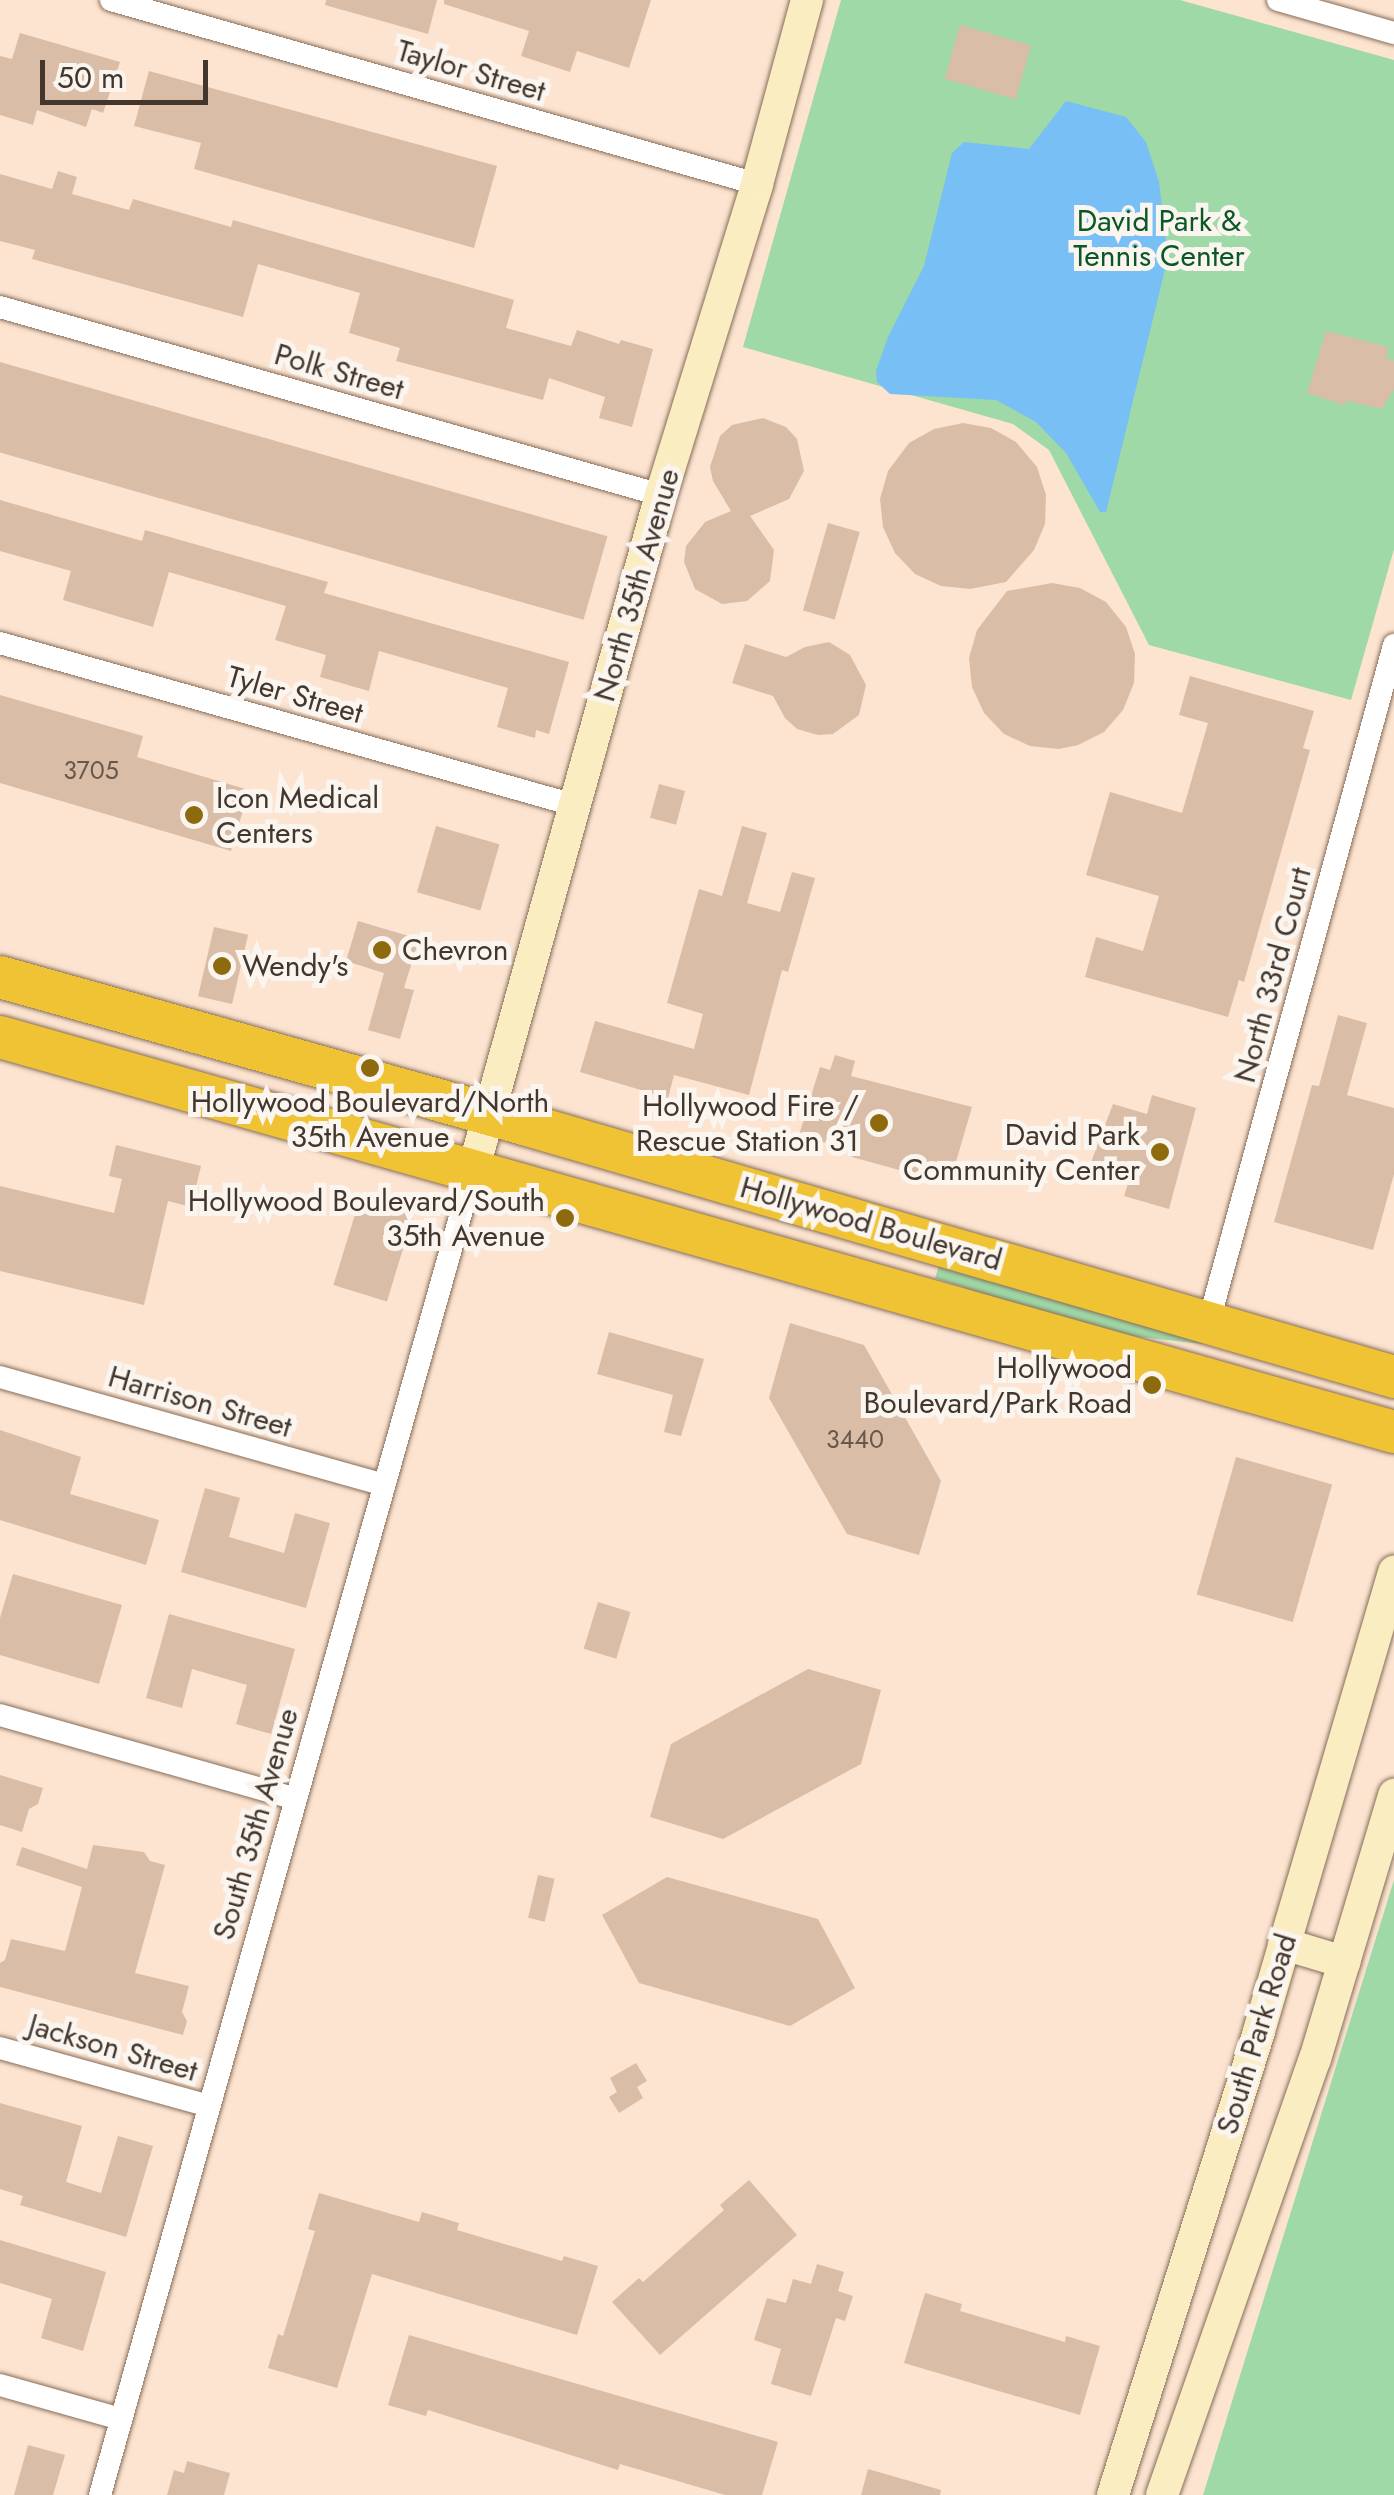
<!DOCTYPE html>
<html>
<head>
<meta charset="utf-8">
<style>
  body { margin:0 }
  #map { position:relative; width:1394px; height:2495px; overflow:hidden; background:#fce4d1; font-family:Jost,sans-serif }
  div>[style] { position:absolute }
  .green>* { inset:0; background:#9ed9a7 }
  .water>* { inset:0; background:#77bff5 }
  .building>* { inset:0; background:#dabda6; transform-origin:0 0 }
  .roads { filter:drop-shadow(0 0 2px #876d58) drop-shadow(0 0 2px #876d58) }
  .street>* { height:22px; margin:-11px; padding:0 11px; transform-origin:11px; border-radius:11px; background:#fff }
  .secondary>* { height:32px; margin:-16px; padding:0 16px; transform-origin:16px; border-radius:16px; background:#faedc2 }
  .highway>* { height:42px; margin:-21px; padding:0 21px; transform-origin:21px; border-radius:21px; background:#f0c335 }
  .dots>* { width:28px; height:28px; translate:-50% -50%; box-sizing:border-box; border:5px solid #fbf5f0; border-radius:50% }
  span { translate:-50% -50%; white-space:nowrap; text-align:center; line-height:1.15; -webkit-text-stroke:10px #fbf5f0; paint-order:stroke }
  .number-label { font-size:25px; color:#68584b }
  .number-label span { -webkit-text-stroke-width:0 }
  .street-label { font-size:30px; color:#42362d }
  .park-label { font-size:30px; color:#095825 }
  .poi-label { font-size:30px; color:#42362d }
  .left { translate:0 -50%; text-align:left }
  .right { translate:-100% -50%; text-align:right }
  .scale { position:absolute; left:40px; top:60px; width:168px; height:45px; box-sizing:border-box; border:5px solid #42362d; border-top:0; padding-left:12px; font-size:30px; line-height:35px; white-space:nowrap; color:#42362d; -webkit-text-stroke:8px #fbf5f0; paint-order:stroke }
</style>
</head>
<body>
<div id="map">
  <div class="green">
    <i style="clip-path:polygon(841px 0,1180px 0,1394px 60px,1394px 549px,1351px 700px,1149px 645px,1049px 450px,1013px 424px,743px 347px)"></i>
    <i style="clip-path:polygon(939px 1266px,1203px 1341px,1202px 1344px,1097px 1332px,935px 1278px)"></i>
    <i style="clip-path:polygon(1394px 1880px,1394px 2495px,1203px 2495px,1247px 2353px)"></i>
  </div>
  <div class="water">
    <i style="clip-path:polygon(1066px 101px,1126px 117px,1146px 142px,1159px 182px,1168px 257px,1106px 512px,1100px 512px,1066px 453px,1036px 422px,996px 400px,890px 394px,877px 382px,876px 371px,888px 337px,924px 266px,952px 153px,964px 142px,1029px 149px)"></i>
  </div>
  <div class="building">
    <i style="clip-path:polygon(326px 0,437px 0,428px 34px,325px 5px)"></i>
    <i style="clip-path:polygon(444px 0,651px 0,629px 68px,577px 51px,570px 72px,521px 56px,529px 31px,444px 4px)"></i>
    <i style="left:960px;top:25px;width:74px;height:56px;rotate:16deg"></i>
    <i style="clip-path:polygon(20px 33px,120px 62px,103px 113px,92px 109px,86px 127px,37px 110px,33px 125px,0 115px,0 56px,12px 59px)"></i>
    <i style="clip-path:polygon(149px 71px,497px 166px,474px 248px,194px 169px,201px 143px,134px 126px)"></i>
    <i style="clip-path:polygon(58px 171px,77px 177px,72px 194px,129px 210px,133px 199px,231px 227px,233px 220px,514px 300px,506px 328px,571px 346px,577px 330px,619px 344px,621px 340px,653px 349px,632px 427px,599px 418px,605px 397px,549px 378px,543px 400px,396px 361px,400px 348px,349px 333px,360px 293px,258px 264px,243px 317px,32px 259px,35px 250px,0 241px,0 174px,52px 189px)"></i>
    <i style="clip-path:polygon(1326px 331px,1388px 347px,1387px 359px,1394px 361px,1394px 389px,1382px 409px,1347px 401px,1344px 405px,1307px 393px)"></i>
    <i style="left:0;top:362px;width:632px;height:87px;rotate:16deg"></i>
    <i style="clip-path:polygon(763px 418px,786px 427px,797px 439px,804px 471px,789px 499px,750px 516px,774px 550px,770px 581px,747px 601px,722px 604px,695px 589px,684px 562px,686px 546px,705px 522px,731px 511px,713px 481px,710px 467px,720px 436px,732px 425px)"></i>
    <i style="clip-path:polygon(963px 423px,991px 428px,1016px 442px,1037px 467px,1046px 495px,1045px 524px,1034px 550px,1006px 582px,970px 589px,941px 586px,915px 574px,895px 553px,883px 527px,880px 499px,888px 471px,909px 443px,934px 429px)"></i>
    <i style="clip-path:polygon(0 500px,142px 541px,145px 530px,328px 582px,324px 593px,569px 662px,549px 734px,536px 730px,535px 738px,497px 727px,508px 688px,379px 651px,369px 691px,320px 677px,326px 655px,275px 640px,286px 606px,169px 572px,153px 627px,63px 600px,71px 571px,0 551px)"></i>
    <i style="left:828px;top:523px;width:33px;height:91px;rotate:16deg"></i>
    <i style="clip-path:polygon(1052px 583px,1080px 588px,1106px 602px,1126px 627px,1135px 654px,1134px 683px,1123px 710px,1104px 732px,1078px 745px,1059px 749px,1030px 746px,1004px 734px,984px 713px,972px 687px,969px 658px,977px 630px,1007px 591px)"></i>
    <i style="clip-path:polygon(829px 642px,850px 655px,866px 685px,859px 715px,833px 734px,818px 735px,797px 729px,785px 718px,773px 696px,732px 683px,745px 644px,786px 657px,805px 647px)"></i>
    <i style="clip-path:polygon(1190px 676px,1314px 711px,1303px 748px,1310px 750px,1244px 982px,1239px 980px,1228px 1017px,1085px 977px,1096px 937px,1143px 951px,1159px 896px,1086px 875px,1110px 792px,1182px 813px,1208px 723px,1179px 715px)"></i>
    <i style="clip-path:polygon(0 695px,143px 736px,137px 757px,249px 790px,231px 851px,0 783px)"></i>
    <i style="left:659px;top:784px;width:27px;height:35px;rotate:15deg"></i>
    <i style="left:436px;top:826px;width:66px;height:69px;rotate:16deg"></i>
    <i style="clip-path:polygon(742px 826px,767px 833px,747px 903px,780px 912px,792px 872px,815px 878px,788px 972px,782px 970px,749px 1095px,674px 1075px,668px 1098px,580px 1072px,595px 1021px,694px 1049px,703px 1014px,667px 1003px,699px 889px,722px 896px)"></i>
    <i style="clip-path:polygon(358px 921px,419px 939px,404px 988px,414px 990px,400px 1039px,368px 1030px,384px 973px,346px 961px)"></i>
    <i style="left:214px;top:927px;width:35px;height:71px;rotate:13deg"></i>
    <i style="clip-path:polygon(1338px 1015px,1367px 1023px,1347px 1095px,1394px 1108px,1394px 1174px,1373px 1250px,1274px 1222px,1312px 1085px,1319px 1086px)"></i>
    <i style="clip-path:polygon(835px 1055px,855px 1061px,851px 1076px,972px 1107px,953px 1172px,943px 1169px,939px 1181px,852px 1157px,854px 1151px,799px 1135px,820px 1067px,830px 1070px)"></i>
    <i style="clip-path:polygon(1152px 1095px,1196px 1108px,1169px 1209px,1124px 1196px,1130px 1177px,1090px 1165px,1113px 1104px,1147px 1114px)"></i>
    <i style="clip-path:polygon(116px 1145px,201px 1166px,191px 1207px,168px 1201px,144px 1305px,0 1271px,0 1186px,114px 1213px,122px 1179px,109px 1176px)"></i>
    <i style="left:360px;top:1198px;width:56px;height:91px;rotate:17deg"></i>
    <i style="clip-path:polygon(790px 1323px,864px 1345px,941px 1481px,919px 1555px,847px 1534px,769px 1398px)"></i>
    <i style="clip-path:polygon(609px 1332px,704px 1359px,681px 1436px,664px 1432px,673px 1395px,597px 1374px)"></i>
    <i style="clip-path:polygon(0 1430px,81px 1457px,70px 1494px,159px 1520px,146px 1565px,0 1520px)"></i>
    <i style="left:1236px;top:1457px;width:100px;height:143px;rotate:16deg"></i>
    <i style="clip-path:polygon(205px 1488px,240px 1498px,229px 1537px,284px 1553px,295px 1513px,330px 1523px,306px 1608px,181px 1572px)"></i>
    <i style="clip-path:polygon(13px 1574px,122px 1605px,99px 1684px,0 1655px,0 1618px)"></i>
    <i style="left:598px;top:1602px;width:34px;height:49px;rotate:17deg"></i>
    <i style="clip-path:polygon(169px 1614px,295px 1649px,271px 1734px,236px 1724px,247px 1685px,192px 1669px,182px 1708px,146px 1698px)"></i>
    <i style="clip-path:polygon(808px 1669px,881px 1690px,861px 1764px,723px 1839px,650px 1817px,671px 1744px)"></i>
    <i style="clip-path:polygon(0 1775px,43px 1788px,38px 1804px,29px 1809px,22px 1832px,0 1825px)"></i>
    <i style="clip-path:polygon(93px 1845px,144px 1852px,150px 1861px,165px 1865px,135px 1973px,189px 1986px,182px 2012px,187px 2021px,183px 2035px,0 1987px,0 1963px,5px 1960px,11px 1939px,65px 1951px,82px 1887px,16px 1865px,22px 1847px,87px 1869px)"></i>
    <i style="left:538px;top:1875px;width:17px;height:44px;rotate:13deg"></i>
    <i style="clip-path:polygon(667px 1877px,818px 1919px,855px 1988px,790px 2026px,639px 1983px,602px 1915px)"></i>
    <i style="clip-path:polygon(636px 2063px,647px 2081px,637px 2087px,643px 2098px,619px 2113px,609px 2097px,617px 2092px,610px 2078px)"></i>
    <i style="clip-path:polygon(0 2103px,82px 2126px,66px 2182px,101px 2193px,118px 2136px,153px 2146px,126px 2237px,20px 2205px,23px 2196px,0 2189px)"></i>
    <i style="clip-path:polygon(749px 2180px,797px 2235px,660px 2355px,612px 2302px,639px 2278px,643px 2282px,724px 2210px,720px 2205px)"></i>
    <i style="clip-path:polygon(319px 2193px,419px 2222px,422px 2212px,459px 2223px,457px 2230px,562px 2261px,564px 2256px,598px 2266px,577px 2335px,372px 2274px,337px 2388px,268px 2368px,278px 2334px,283px 2336px,315px 2231px,308px 2229px)"></i>
    <i style="clip-path:polygon(0 2240px,106px 2272px,83px 2351px,41px 2338px,52px 2299px,0 2283px)"></i>
    <i style="clip-path:polygon(817px 2264px,844px 2272px,838px 2291px,853px 2296px,845px 2321px,836px 2318px,811px 2396px,771px 2384px,781px 2349px,754px 2340px,767px 2298px,786px 2303px,793px 2279px,811px 2284px)"></i>
    <i style="clip-path:polygon(925px 2293px,962px 2304px,960px 2311px,1065px 2342px,1066px 2336px,1100px 2346px,1080px 2415px,904px 2363px)"></i>
    <i style="clip-path:polygon(409px 2335px,778px 2442px,762px 2495px,725px 2495px,620px 2464px,618px 2470px,428px 2410px,426px 2416px,388px 2405px)"></i>
    <i style="clip-path:polygon(28px 2445px,65px 2455px,53px 2495px,14px 2495px)"></i>
    <i style="clip-path:polygon(187px 2461px,230px 2473px,224px 2495px,167px 2495px,174px 2470px,184px 2473px)"></i>
    <i style="clip-path:polygon(868px 2469px,941px 2490px,940px 2495px,861px 2495px)"></i>
  </div>
  <div class="roads">
    <div class="street">
      <i style="left:111px;top:0;width:672px;rotate:15.9deg"></i>
      <i style="left:1278px;top:0;width:121px;rotate:15.9deg"></i>
      <i style="left:0;top:307px;width:687px;rotate:15.88deg"></i>
      <i style="left:0;top:643px;width:596px;rotate:15.76deg"></i>
      <i style="left:1209px;top:1321px;width:701px;rotate:-74.69deg"></i>
      <i style="left:0;top:1377px;width:399px;rotate:15.7deg"></i>
      <i style="left:0;top:1715px;width:305px;rotate:15.8deg"></i>
      <i style="left:0;top:2048px;width:217px;rotate:15.5deg"></i>
      <i style="left:0;top:2385px;width:126px;rotate:15.7deg"></i>
      <i style="left:100px;top:2495px;width:1376px;rotate:-74.27deg"></i>
    </div>
    <div class="secondary">
      <i style="left:473px;top:1171px;width:702px;rotate:-74.46deg"></i>
      <i style="left:661px;top:495px;width:325px;rotate:-72.8deg"></i>
      <i style="left:757px;top:184px;width:191px;rotate:-74.8deg"></i>
      <i style="left:1284px;top:1944px;width:63px;rotate:16.7deg"></i>
      <i style="left:1113px;top:2495px;width:486px;rotate:-72.5deg"></i>
      <i style="left:1259px;top:2031px;width:479px;rotate:-73.6deg"></i>
      <i style="left:1162px;top:2495px;width:462px;rotate:-70.7deg"></i>
      <i style="left:1315px;top:2059px;width:276px;rotate:-73.3deg"></i>
    </div>
    <div class="highway">
      <i style="left:0;top:977px;width:544px;rotate:15.67deg"></i>
      <i style="left:524px;top:1124px;width:906px;rotate:16.21deg"></i>
      <i style="left:0;top:1037px;width:1449px;rotate:15.82deg"></i>
    </div>
  </div>
  <div class="dots">
    <i style="left:194px;top:815px;background:#8e6a0e"></i>
    <i style="left:382px;top:950px;background:#8e6a0e"></i>
    <i style="left:222px;top:966px;background:#8e6a0e"></i>
    <i style="left:370px;top:1068px;background:#8e6a0e"></i>
    <i style="left:879px;top:1123px;background:#8e6a0e"></i>
    <i style="left:1160px;top:1152px;background:#8e6a0e"></i>
    <i style="left:565px;top:1218px;background:#8e6a0e"></i>
    <i style="left:1152px;top:1385px;background:#8e6a0e"></i>
  </div>
  <div class="number-label">
    <span style="left:91px;top:770px">3705</span>
    <span style="left:855px;top:1439px">3440</span>
  </div>
  <div class="street-label">
    <span style="left:471px;top:71px;rotate:16deg">Taylor Street</span>
    <span style="left:339px;top:372px;rotate:16deg">Polk Street</span>
    <span style="left:637px;top:585px;rotate:-74deg">North 35th Avenue</span>
    <span style="left:295px;top:695px;rotate:16deg">Tyler Street</span>
    <span style="left:1273px;top:975px;rotate:-75deg">North 33rd Court</span>
    <span style="left:871px;top:1224px;rotate:16deg">Hollywood Boulevard</span>
    <span style="left:200px;top:1402px;rotate:16deg">Harrison Street</span>
    <span style="left:256px;top:1824px;rotate:-74deg">South 35th Avenue</span>
    <span style="left:1257px;top:2034px;rotate:-73deg">South Park Road</span>
    <span style="left:113px;top:2048px;rotate:16deg">Jackson Street</span>
  </div>
  <div class="park-label">
    <span style="left:1159px;top:238px">David Park &amp;<br>Tennis Center</span>
  </div>
  <div class="poi-label">
    <span class="left" style="left:216px;top:815px">Icon Medical<br>Centers</span>
    <span class="left" style="left:402px;top:950px">Chevron</span>
    <span class="left" style="left:242px;top:966px">Wendy's</span>
    <span style="left:370px;top:1119px">Hollywood Boulevard/North<br>35th Avenue</span>
    <span class="right" style="left:859px;top:1123px">Hollywood Fire /<br>Rescue Station 31</span>
    <span class="right" style="left:1140px;top:1152px">David Park<br>Community Center</span>
    <span class="right" style="left:545px;top:1218px">Hollywood Boulevard/South<br>35th Avenue</span>
    <span class="right" style="left:1132px;top:1385px">Hollywood<br>Boulevard/Park Road</span>
  </div>
  <div class="scale">50 m</div>
</div>
</body>
</html>
